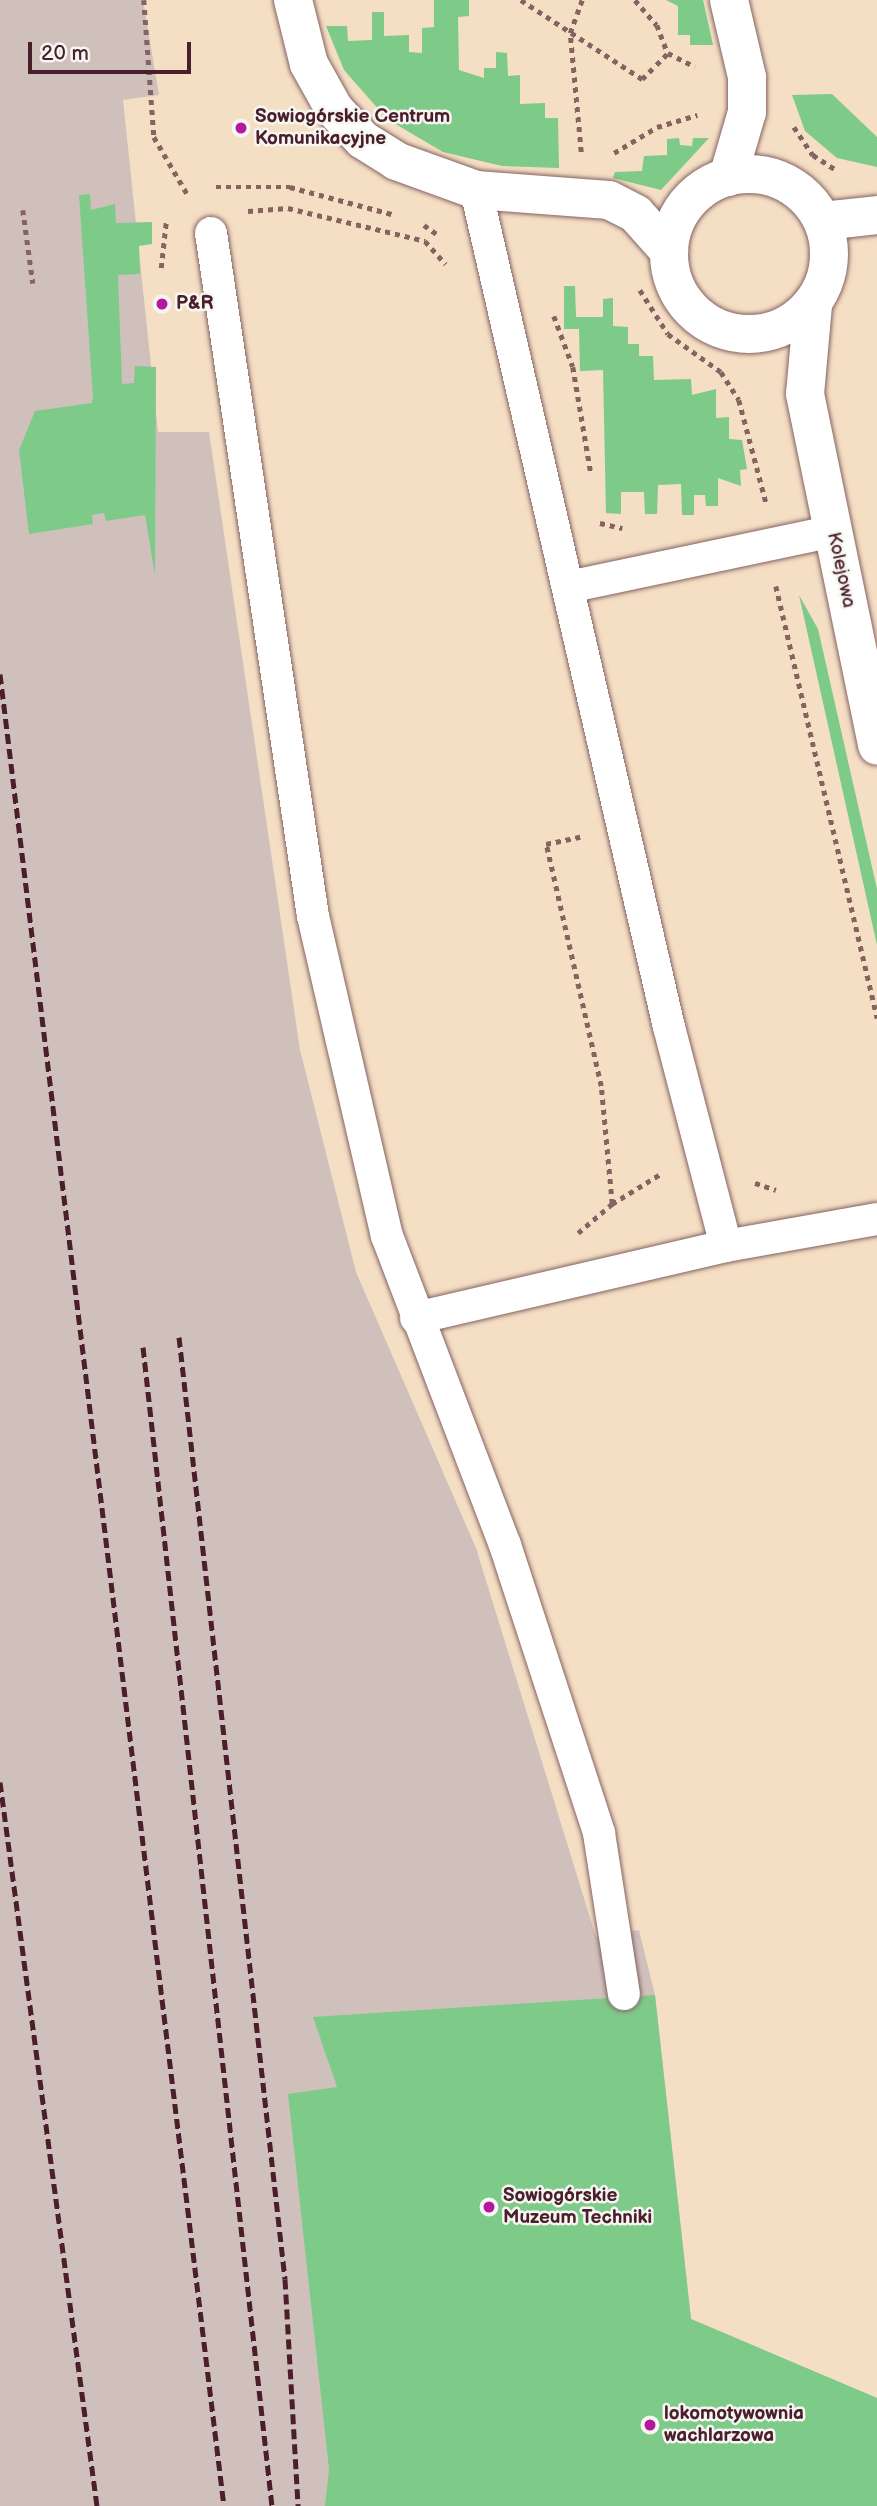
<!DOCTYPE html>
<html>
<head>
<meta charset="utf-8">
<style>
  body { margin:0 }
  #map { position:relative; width:877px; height:2506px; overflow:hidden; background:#f4dec4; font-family:"Balsamiq Sans",sans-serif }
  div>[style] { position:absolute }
  .industrial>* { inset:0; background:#d0c0bc }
  .green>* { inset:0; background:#7dca89 }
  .path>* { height:4.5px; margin-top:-2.25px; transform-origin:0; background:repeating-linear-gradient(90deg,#866261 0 5px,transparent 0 10px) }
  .roads { filter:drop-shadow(0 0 2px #866261) drop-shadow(0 0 2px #866261) }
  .service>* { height:32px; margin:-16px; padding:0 16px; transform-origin:16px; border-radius:16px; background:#fff }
  .minor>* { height:38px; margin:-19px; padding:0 19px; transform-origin:19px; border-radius:19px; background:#fff }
  .tertiary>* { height:38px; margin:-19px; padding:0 19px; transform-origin:19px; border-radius:19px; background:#fff }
  .tertiary>.ring { margin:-19px; padding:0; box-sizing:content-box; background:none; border:38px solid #fff; border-radius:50% }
  .rail>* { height:5px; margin-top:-2.5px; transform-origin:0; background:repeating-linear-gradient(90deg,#4a1f2b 0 10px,transparent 0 15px) }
  .dots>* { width:19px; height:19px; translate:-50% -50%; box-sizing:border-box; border:4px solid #f6f6f2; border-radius:50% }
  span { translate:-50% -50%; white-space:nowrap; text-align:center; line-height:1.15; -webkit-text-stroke:5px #f6f6f2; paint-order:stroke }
  .poi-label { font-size:19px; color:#4a1f2b; font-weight:700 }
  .left { translate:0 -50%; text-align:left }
  .street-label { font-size:19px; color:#4a1f2b }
  .scale { position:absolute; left:28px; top:42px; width:163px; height:32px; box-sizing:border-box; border:4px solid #4a1f2b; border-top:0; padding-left:9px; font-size:21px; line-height:24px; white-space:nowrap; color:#4a1f2b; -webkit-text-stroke:5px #f6f6f2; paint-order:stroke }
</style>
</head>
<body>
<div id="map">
  <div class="industrial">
    <i style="clip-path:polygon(0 0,143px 0,159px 95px,123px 100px,158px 432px,209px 432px,300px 1050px,356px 1272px,476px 1548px,596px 1937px,639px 1930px,655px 1995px,691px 2319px,877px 2398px,877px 2506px,0 2506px)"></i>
  </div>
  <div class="green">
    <i style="clip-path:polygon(434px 0,469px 0,469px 16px,458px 17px,459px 70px,484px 78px,484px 68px,496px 68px,496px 52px,507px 53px,508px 76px,520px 75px,520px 104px,545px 103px,545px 118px,558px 118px,559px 168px,502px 166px,443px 152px,387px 119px,344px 70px,326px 26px,347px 26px,348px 41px,372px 40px,372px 12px,384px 12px,384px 36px,409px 35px,409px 52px,422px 53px,422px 28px,434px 27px)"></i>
    <i style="clip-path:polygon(666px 0,703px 0,713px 45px,690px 45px,690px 35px,678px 35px,678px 6px)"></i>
    <i style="clip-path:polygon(832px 94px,877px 137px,877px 167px,837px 158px,805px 131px,792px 95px)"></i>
    <i style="clip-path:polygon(679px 138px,680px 145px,692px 146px,693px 138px,709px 138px,661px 190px,613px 178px,615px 172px,642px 171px,644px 156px,667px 155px,667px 139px)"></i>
    <i style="clip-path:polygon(90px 194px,91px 210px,115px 204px,116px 223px,152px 222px,152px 244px,139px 246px,140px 274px,118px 275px,122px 384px,134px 383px,135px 366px,156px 367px,155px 575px,145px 515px,106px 521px,104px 513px,92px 515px,93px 524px,29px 534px,19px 450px,35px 411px,92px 403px,93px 398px,79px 195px)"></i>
    <i style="clip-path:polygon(564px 286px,575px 286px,576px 317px,603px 317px,603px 299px,613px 298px,613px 326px,628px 327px,628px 344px,639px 344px,639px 356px,653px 356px,654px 380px,691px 379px,692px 395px,716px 389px,716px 418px,729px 417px,729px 439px,742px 440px,747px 469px,740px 470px,741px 486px,718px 478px,718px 506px,706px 506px,705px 495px,694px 495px,694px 515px,682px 515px,681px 484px,658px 485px,657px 514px,645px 514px,644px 492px,621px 492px,621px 514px,606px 513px,603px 370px,580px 371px,579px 329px,564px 329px)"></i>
    <i style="clip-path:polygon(799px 595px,818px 629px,877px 889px,877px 945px)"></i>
    <i style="clip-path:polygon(655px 1995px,691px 2319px,877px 2398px,877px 2506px,325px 2506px,329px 2469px,288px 2094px,337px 2087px,313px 2017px)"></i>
  </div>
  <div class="path">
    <i style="left:144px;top:0;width:137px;rotate:85.8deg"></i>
    <i style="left:154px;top:137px;width:69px;rotate:59.7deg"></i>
    <i style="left:521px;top:0;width:145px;rotate:33.1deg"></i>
    <i style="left:642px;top:79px;width:37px;rotate:-45deg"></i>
    <i style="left:668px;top:53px;width:30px;rotate:27deg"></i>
    <i style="left:635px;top:0;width:33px;rotate:49deg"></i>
    <i style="left:657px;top:25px;width:30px;rotate:69deg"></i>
    <i style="left:794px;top:127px;width:34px;rotate:56deg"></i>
    <i style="left:813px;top:155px;width:27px;rotate:33deg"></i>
    <i style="left:581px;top:152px;width:120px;rotate:-95.3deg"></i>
    <i style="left:570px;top:33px;width:35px;rotate:-70deg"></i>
    <i style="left:614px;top:153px;width:50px;rotate:-31.2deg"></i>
    <i style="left:657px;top:127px;width:42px;rotate:-16.7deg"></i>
    <i style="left:216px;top:187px;width:74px"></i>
    <i style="left:290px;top:187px;width:109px;rotate:14.9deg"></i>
    <i style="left:23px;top:210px;width:74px;rotate:82.2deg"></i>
    <i style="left:248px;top:211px;width:40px;rotate:-4.3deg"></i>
    <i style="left:288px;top:208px;width:141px;rotate:13.5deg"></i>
    <i style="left:425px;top:241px;width:31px;rotate:48deg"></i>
    <i style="left:424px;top:225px;width:19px;rotate:35deg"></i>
    <i style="left:161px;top:268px;width:46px;rotate:-83.8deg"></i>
    <i style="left:640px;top:290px;width:52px;rotate:57.5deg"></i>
    <i style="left:668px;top:334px;width:65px;rotate:35.6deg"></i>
    <i style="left:721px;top:372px;width:33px;rotate:57deg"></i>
    <i style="left:739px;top:400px;width:106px;rotate:75.2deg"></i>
    <i style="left:554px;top:316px;width:54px;rotate:69.6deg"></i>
    <i style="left:573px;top:367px;width:108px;rotate:80.4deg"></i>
    <i style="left:600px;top:523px;width:23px;rotate:13deg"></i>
    <i style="left:776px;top:586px;width:444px;rotate:76.8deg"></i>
    <i style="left:755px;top:1183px;width:22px;rotate:18deg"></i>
    <i style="left:612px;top:1204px;width:59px;rotate:-31.8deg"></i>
    <i style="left:578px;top:1233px;width:45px;rotate:-40.5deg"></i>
    <i style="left:612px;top:1204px;width:119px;rotate:-95.3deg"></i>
    <i style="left:601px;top:1086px;width:248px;rotate:-102.8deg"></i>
    <i style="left:546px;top:844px;width:35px;rotate:-12deg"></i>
  </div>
  <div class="roads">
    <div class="service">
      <i style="left:476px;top:190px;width:859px;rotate:77.02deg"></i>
      <i style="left:669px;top:1027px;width:226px;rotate:75.4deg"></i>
      <i style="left:726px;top:1246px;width:153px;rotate:-10.1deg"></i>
      <i style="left:211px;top:233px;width:691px;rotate:81.51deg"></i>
      <i style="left:313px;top:916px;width:328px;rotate:77deg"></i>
      <i style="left:387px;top:1236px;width:331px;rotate:69.1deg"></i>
      <i style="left:505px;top:1545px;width:303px;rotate:71.9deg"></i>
      <i style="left:599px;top:1833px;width:163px;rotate:81.2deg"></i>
      <i style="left:568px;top:587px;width:271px;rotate:-11.9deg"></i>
      <i style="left:416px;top:1318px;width:318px;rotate:-13.1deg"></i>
    </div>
    <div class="minor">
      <i style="left:293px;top:0;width:66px;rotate:76deg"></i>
      <i style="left:309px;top:64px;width:51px;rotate:60.9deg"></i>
      <i style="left:334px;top:109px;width:42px;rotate:46.9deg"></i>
      <i style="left:363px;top:140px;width:39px;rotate:32deg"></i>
      <i style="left:396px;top:161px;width:85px;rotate:19.9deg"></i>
      <i style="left:476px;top:190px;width:133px;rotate:4.3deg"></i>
      <i style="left:609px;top:200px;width:30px;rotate:27deg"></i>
      <i style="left:636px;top:214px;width:50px;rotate:48.3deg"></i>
      <i style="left:823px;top:221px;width:54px;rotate:-6.3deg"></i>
    </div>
    <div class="tertiary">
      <i class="ring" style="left:669px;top:174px;width:122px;height:122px"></i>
      <i style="left:728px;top:177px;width:68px;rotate:-73.7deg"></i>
      <i style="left:747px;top:112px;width:35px;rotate:-90deg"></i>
      <i style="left:747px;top:77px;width:79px;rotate:-103.2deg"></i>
      <i style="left:813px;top:305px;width:89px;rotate:95.1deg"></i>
      <i style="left:805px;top:394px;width:359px;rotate:78.4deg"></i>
    </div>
  </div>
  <div class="rail">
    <i style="left:0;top:674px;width:1846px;rotate:83.03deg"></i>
    <i style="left:179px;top:1337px;width:948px;rotate:83.58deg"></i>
    <i style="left:285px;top:2279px;width:227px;rotate:86.7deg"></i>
    <i style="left:143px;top:1347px;width:1166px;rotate:83.65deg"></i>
    <i style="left:0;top:1782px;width:730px;rotate:82.37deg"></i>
  </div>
  <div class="dots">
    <i style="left:241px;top:128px;background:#b5179e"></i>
    <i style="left:162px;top:304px;background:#b5179e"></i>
    <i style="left:489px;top:2207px;background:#b5179e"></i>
    <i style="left:650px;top:2425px;background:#b5179e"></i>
  </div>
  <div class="poi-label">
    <span class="left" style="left:255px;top:128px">Sowiogórskie Centrum<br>Komunikacyjne</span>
    <span class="left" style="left:176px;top:304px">P&amp;R</span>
    <span class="left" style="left:503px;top:2207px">Sowiogórskie<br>Muzeum Techniki</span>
    <span class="left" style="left:664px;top:2425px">lokomotywownia<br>wachlarzowa</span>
  </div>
  <div class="street-label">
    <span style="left:841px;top:570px;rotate:78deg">Kolejowa</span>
  </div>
  <div class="scale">20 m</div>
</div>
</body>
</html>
